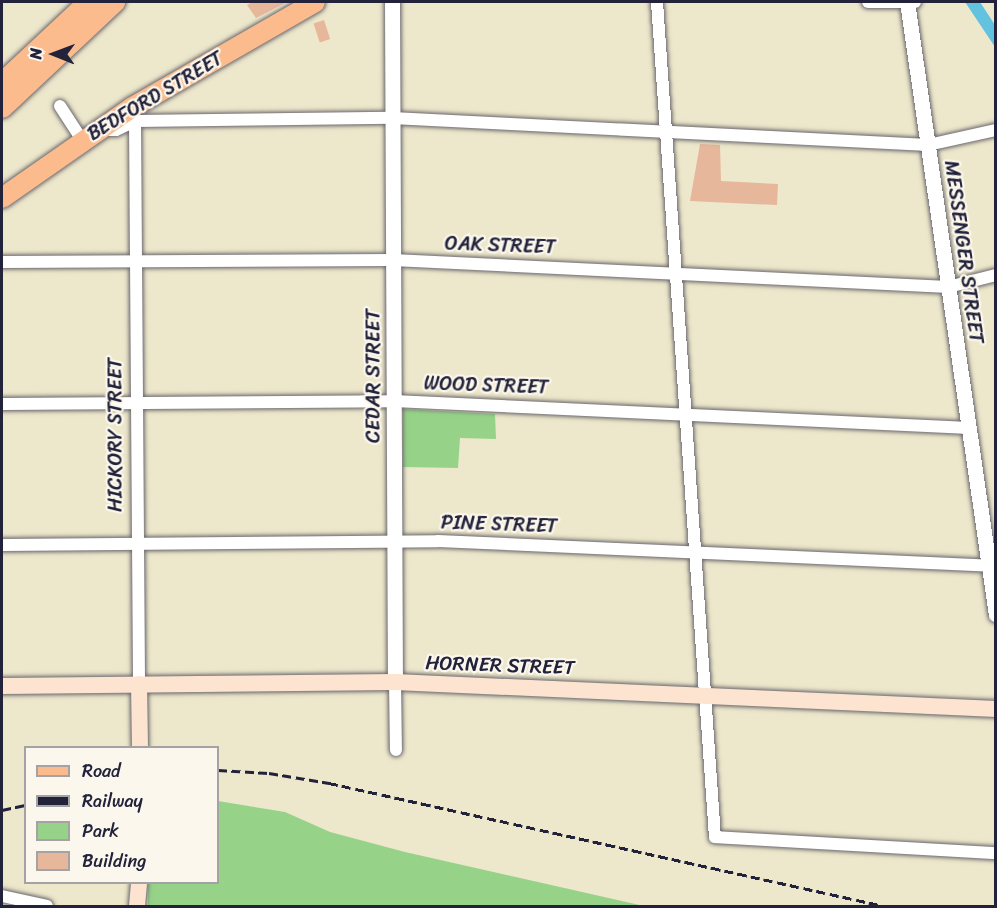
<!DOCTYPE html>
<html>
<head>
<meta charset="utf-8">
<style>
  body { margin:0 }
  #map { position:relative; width:997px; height:908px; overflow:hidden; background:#ede7cb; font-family:Sriracha,sans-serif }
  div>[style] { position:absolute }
  .green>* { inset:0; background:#96d388 }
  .water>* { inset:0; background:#62c2e0 }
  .building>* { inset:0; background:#e7b79b; transform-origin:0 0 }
  .roads { filter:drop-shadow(0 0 2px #69676d) drop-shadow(0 0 2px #69676d) }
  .minor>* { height:12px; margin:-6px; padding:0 6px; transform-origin:6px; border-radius:6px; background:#fff }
  .tertiary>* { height:15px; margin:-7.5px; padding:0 7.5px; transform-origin:7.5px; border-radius:7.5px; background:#fff }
  .secondary>* { height:16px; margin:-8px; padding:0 8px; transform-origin:8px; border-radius:8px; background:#fde4d1 }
  .primary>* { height:20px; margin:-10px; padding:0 10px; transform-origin:10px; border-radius:10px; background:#fbbb8d }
  .motorway>* { height:22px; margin:-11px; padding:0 11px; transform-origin:11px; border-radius:11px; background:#fbbb8d }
  .rail>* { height:3px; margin-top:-1.5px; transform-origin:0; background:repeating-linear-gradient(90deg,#22223b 0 9px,transparent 0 13.5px) }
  span { translate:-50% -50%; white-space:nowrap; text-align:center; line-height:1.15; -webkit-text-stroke:4.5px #fbf7ec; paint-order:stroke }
  .street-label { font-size:20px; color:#22223b }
  .frame { position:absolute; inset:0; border:3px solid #22223b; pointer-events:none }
  .legend { position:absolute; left:24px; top:746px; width:195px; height:138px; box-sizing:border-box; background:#fbf7ec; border:2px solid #a4a2a5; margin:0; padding:8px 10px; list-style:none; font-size:18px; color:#22223b }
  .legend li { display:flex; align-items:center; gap:12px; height:30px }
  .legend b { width:30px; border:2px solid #a4a2a5 }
  .north { position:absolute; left:24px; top:24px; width:60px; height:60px; -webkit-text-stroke:4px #fbf7ec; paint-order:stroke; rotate:271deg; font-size:16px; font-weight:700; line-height:24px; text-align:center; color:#22223b }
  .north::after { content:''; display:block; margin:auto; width:21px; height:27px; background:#22223b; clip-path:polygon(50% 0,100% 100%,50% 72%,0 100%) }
</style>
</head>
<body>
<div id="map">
  <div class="green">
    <i style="clip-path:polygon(403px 409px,495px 414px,496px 439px,460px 438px,458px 468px,403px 467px)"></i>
    <i style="clip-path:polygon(218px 801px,285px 812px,330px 832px,405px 852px,644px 906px,148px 906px,148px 883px,218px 882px)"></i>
  </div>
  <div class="water">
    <i style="clip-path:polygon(965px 2px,980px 2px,995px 25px,995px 47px)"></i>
  </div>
  <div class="building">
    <i style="clip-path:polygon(252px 2px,287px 2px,256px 18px,247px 5px)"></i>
    <i style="left:324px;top:20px;width:20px;height:11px;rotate:72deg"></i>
    <i style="clip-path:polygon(700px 144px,720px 145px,721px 181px,778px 184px,777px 205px,690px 201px)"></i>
  </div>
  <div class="roads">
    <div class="minor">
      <i style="left:657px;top:2px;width:837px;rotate:86.03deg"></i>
      <i style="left:715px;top:837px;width:281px;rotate:3.3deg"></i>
      <i style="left:868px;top:2px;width:47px"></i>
      <i style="left:60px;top:106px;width:40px;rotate:57.1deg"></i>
      <i style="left:135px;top:121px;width:563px;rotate:89.59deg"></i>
      <i style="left:103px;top:130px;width:13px"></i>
      <i style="left:116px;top:130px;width:21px;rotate:-25deg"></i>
      <i style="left:135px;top:121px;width:257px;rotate:-0.7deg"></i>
      <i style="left:392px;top:118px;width:537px;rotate:2.88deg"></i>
      <i style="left:928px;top:145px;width:70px;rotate:-12.4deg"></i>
      <i style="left:2px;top:262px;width:391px;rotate:-0.3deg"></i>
      <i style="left:393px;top:260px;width:556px;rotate:2.79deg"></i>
      <i style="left:948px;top:287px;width:49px;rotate:-14deg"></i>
      <i style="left:2px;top:404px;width:392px;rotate:-0.4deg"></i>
      <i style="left:394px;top:401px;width:576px;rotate:2.69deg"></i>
      <i style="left:2px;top:545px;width:436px;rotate:-0.5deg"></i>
      <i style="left:438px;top:541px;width:559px;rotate:2.57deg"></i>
      <i style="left:395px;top:682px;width:68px;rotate:89.2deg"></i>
      <i style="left:2px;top:896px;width:46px;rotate:12.5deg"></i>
    </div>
    <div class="tertiary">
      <i style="left:392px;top:2px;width:680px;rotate:89.75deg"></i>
      <i style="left:907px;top:2px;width:619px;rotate:81.74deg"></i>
    </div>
    <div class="secondary">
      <i style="left:139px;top:684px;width:64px;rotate:89.1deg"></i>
      <i style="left:2px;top:686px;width:393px;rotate:-0.6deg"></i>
      <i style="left:395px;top:682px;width:602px;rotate:2.57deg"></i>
      <i style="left:137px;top:906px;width:24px;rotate:-85deg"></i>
    </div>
    <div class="primary">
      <i style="left:2px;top:198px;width:157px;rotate:-34.9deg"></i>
      <i style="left:131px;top:108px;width:212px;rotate:-29.9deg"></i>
    </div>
    <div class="motorway">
      <i style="left:2px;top:84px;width:120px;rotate:-43deg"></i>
      <i style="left:2px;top:107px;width:154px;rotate:-43.2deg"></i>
    </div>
  </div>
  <div class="rail">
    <i style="left:218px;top:770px;width:51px;rotate:3.4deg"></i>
    <i style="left:269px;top:773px;width:61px;rotate:9.5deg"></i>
    <i style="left:329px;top:783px;width:568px;rotate:12.5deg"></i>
    <i style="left:2px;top:810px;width:25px;rotate:-12deg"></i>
  </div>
  <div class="street-label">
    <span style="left:155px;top:96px;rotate:-31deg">BEDFORD STREET</span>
    <span style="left:500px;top:245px;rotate:2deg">OAK STREET</span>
    <span style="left:964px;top:252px;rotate:82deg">MESSENGER STREET</span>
    <span style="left:373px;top:376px;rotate:-90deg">CEDAR STREET</span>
    <span style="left:486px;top:385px;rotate:2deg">WOOD STREET</span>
    <span style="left:115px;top:435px;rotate:-90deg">HICKORY STREET</span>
    <span style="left:499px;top:524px;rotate:2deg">PINE STREET</span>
    <span style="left:500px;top:665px;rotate:2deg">HORNER STREET</span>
  </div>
  <div class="frame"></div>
  <ul class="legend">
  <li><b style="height:8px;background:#fbbb8d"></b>Road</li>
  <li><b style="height:8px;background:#22223b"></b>Railway</li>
  <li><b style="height:16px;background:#96d388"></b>Park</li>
  <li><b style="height:16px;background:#e7b79b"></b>Building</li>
  </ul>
  <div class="north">N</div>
</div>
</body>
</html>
